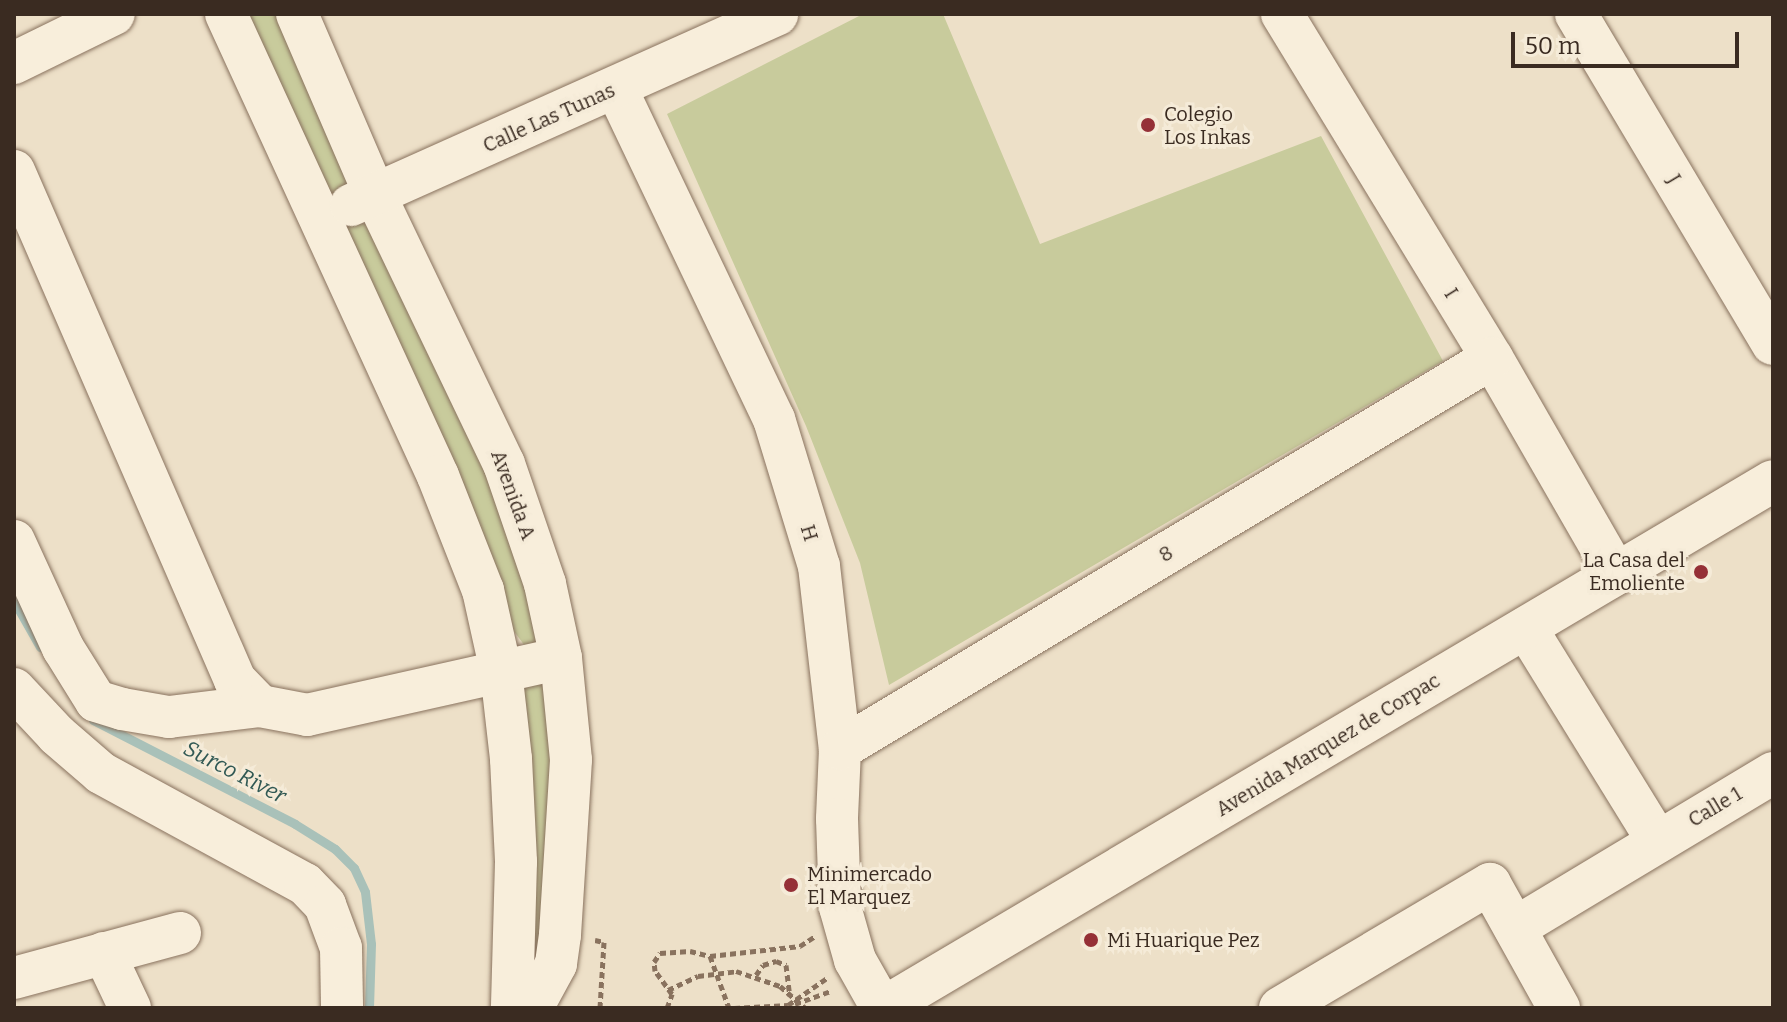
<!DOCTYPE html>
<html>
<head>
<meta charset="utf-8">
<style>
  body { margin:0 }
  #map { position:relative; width:1787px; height:1022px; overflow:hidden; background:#ede0c8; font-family:Bitter,serif }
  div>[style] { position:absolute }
  .green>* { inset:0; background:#c8cb9c }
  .stream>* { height:9px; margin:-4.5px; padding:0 4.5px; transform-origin:4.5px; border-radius:4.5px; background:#a9c1b9 }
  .path>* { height:5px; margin-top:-2.5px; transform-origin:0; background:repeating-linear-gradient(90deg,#89725e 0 6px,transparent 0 10px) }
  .roads { filter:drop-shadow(0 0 2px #89725e) drop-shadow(0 0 2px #89725e) }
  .minor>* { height:42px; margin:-21px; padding:0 21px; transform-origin:21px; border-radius:21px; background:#f8eedb }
  .dots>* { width:22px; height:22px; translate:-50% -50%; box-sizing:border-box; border:4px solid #f5ebd8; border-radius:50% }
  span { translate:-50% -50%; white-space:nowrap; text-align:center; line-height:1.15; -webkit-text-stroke:6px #f5ebd8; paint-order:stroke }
  .poi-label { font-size:20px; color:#3a2b21 }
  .left { translate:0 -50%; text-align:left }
  .right { translate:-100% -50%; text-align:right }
  .street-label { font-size:20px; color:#3a2b21 }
  .water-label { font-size:22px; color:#315954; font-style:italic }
  .frame { position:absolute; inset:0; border:16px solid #3a2b21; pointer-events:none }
  .scale { position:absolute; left:1511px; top:32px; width:228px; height:36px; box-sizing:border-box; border:4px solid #3a2b21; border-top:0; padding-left:10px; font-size:24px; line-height:28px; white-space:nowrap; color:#3a2b21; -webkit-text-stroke:6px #f5ebd8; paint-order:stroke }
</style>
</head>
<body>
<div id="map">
  <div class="green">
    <i style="clip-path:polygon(240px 14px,276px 14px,345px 163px,349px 183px,334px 196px,325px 191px)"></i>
    <i style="clip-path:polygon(863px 14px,943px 14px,1040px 244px,1321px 136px,1443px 361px,889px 685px,860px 563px,806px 426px,667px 114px)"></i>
    <i style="clip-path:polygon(355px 223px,369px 224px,510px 512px,541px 641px,525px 646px,513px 630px,345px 226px)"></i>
    <i style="clip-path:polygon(534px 680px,543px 681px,558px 808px,537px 956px,524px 942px,523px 689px)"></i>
  </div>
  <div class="stream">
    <i style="left:14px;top:601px;width:53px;rotate:60.5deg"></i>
    <i style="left:93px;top:720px;width:227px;rotate:27.2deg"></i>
    <i style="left:295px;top:824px;width:47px;rotate:32deg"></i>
    <i style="left:335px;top:849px;width:27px;rotate:45deg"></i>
    <i style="left:354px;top:868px;width:26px;rotate:65deg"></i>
    <i style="left:365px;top:892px;width:52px;rotate:83.4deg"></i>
    <i style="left:371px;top:944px;width:64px;rotate:91.8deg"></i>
  </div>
  <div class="path">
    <i style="left:595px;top:940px;width:9px;rotate:13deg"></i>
    <i style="left:604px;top:942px;width:66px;rotate:93.5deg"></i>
    <i style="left:710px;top:956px;width:91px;rotate:-6.3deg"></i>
    <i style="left:800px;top:946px;width:17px;rotate:-33deg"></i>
    <i style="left:756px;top:975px;width:12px;rotate:-55deg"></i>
    <i style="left:763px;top:965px;width:14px;rotate:-17deg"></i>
    <i style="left:776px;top:961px;width:11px;rotate:22deg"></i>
    <i style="left:786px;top:965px;width:31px;rotate:83deg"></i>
    <i style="left:668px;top:990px;width:33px;rotate:-25deg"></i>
    <i style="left:698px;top:976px;width:38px;rotate:-7deg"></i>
    <i style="left:736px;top:971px;width:46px;rotate:18.8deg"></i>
    <i style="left:780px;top:986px;width:33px;rotate:41deg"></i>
    <i style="left:795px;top:1004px;width:38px;rotate:-20deg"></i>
    <i style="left:667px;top:1008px;width:15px;rotate:-70deg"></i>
    <i style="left:672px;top:994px;width:29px;rotate:-126deg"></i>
    <i style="left:655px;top:971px;width:9px;rotate:-96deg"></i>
    <i style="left:654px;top:962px;width:11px;rotate:-56deg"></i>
    <i style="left:660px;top:953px;width:30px;rotate:-4deg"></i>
    <i style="left:690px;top:951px;width:21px;rotate:14deg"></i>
    <i style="left:710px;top:956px;width:55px;rotate:69.9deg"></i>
    <i style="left:734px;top:1008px;width:54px;rotate:-3.2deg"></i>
    <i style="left:788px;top:1005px;width:47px;rotate:-34.7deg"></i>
  </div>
  <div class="roads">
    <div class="minor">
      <i style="left:226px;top:14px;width:508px;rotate:65.35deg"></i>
      <i style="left:438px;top:476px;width:123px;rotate:68.5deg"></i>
      <i style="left:483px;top:590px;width:83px;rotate:77.5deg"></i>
      <i style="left:501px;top:671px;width:89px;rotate:83.5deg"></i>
      <i style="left:511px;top:759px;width:103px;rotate:87.2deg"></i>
      <i style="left:516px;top:862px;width:146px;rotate:91.6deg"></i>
      <i style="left:297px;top:14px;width:197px;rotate:66.7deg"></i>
      <i style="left:375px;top:195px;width:298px;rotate:64.4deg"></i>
      <i style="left:504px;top:464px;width:127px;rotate:71.1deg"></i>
      <i style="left:545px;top:584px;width:76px;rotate:77.8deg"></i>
      <i style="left:561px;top:658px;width:102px;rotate:84.4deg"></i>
      <i style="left:571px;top:760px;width:175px;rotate:93.6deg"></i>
      <i style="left:560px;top:935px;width:29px;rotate:98deg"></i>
      <i style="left:556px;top:964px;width:50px;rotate:118.6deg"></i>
      <i style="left:1282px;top:14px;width:403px;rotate:58.6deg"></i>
      <i style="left:1492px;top:358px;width:249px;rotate:60.1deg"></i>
      <i style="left:1576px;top:14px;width:384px;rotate:59.2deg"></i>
      <i style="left:14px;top:63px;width:111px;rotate:-26.1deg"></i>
      <i style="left:616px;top:88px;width:367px;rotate:64.5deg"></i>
      <i style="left:774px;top:419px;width:154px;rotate:73deg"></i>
      <i style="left:819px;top:566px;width:184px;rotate:83.5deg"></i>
      <i style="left:840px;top:749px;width:70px;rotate:92.5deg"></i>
      <i style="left:837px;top:819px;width:88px;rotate:88deg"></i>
      <i style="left:840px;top:907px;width:55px;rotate:74.2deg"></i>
      <i style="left:855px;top:960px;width:55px;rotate:60.6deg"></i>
      <i style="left:14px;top:171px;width:555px;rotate:66.53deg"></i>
      <i style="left:235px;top:680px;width:36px;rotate:46deg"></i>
      <i style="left:351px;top:205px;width:467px;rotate:-24.1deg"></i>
      <i style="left:14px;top:541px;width:118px;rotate:65.4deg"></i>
      <i style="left:63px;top:648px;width:62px;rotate:58.1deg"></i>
      <i style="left:96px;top:701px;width:27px;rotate:17deg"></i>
      <i style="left:122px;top:709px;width:48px;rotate:9.7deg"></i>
      <i style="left:169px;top:717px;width:92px;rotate:-6.9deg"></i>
      <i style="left:260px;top:706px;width:48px;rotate:10.8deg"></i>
      <i style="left:307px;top:715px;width:260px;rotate:-12.6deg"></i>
      <i style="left:1526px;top:628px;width:251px;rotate:58.3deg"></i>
      <i style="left:14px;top:689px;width:63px;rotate:46.9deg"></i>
      <i style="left:57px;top:735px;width:58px;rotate:40.8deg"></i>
      <i style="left:101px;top:773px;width:232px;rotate:28.6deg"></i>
      <i style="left:305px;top:884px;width:29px;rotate:46deg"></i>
      <i style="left:325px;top:905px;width:46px;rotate:69.6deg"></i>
      <i style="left:341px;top:948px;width:60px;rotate:89deg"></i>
      <i style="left:840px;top:749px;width:760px;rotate:-30.95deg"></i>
      <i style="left:1515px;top:928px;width:301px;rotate:-31deg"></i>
      <i style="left:104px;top:953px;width:61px;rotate:64.7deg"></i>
      <i style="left:14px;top:978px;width:172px;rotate:-15.2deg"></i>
      <i style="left:883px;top:1008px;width:1034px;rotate:-30.63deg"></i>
      <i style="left:1280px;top:1008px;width:244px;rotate:-30.6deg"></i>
      <i style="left:1490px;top:884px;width:142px;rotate:60.9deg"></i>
    </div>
  </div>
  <div class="dots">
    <i style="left:1148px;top:125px;background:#953037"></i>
    <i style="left:1701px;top:572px;background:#953037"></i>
    <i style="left:791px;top:885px;background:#953037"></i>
    <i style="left:1091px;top:940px;background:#953037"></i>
  </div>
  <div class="poi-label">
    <span class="left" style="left:1164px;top:126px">Colegio<br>Los Inkas</span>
    <span class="right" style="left:1685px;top:572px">La Casa del<br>Emoliente</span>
    <span class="left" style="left:807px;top:886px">Minimercado<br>El Marquez</span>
    <span class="left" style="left:1107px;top:940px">Mi Huarique Pez</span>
  </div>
  <div class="street-label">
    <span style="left:549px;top:118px;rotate:-24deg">Calle Las Tunas</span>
    <span style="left:1674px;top:179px;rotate:59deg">J</span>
    <span style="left:1451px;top:293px;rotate:58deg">I</span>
    <span style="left:513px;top:495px;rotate:70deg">Avenida A</span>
    <span style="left:809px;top:533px;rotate:73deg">H</span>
    <span style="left:1166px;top:554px;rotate:-31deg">8</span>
    <span style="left:1328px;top:745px;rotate:-31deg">Avenida Marquez de Corpac</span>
    <span style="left:1715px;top:807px;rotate:-31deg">Calle 1</span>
  </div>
  <div class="water-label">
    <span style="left:235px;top:772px;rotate:27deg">Surco River</span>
  </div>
  <div class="frame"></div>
  <div class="scale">50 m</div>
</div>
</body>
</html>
